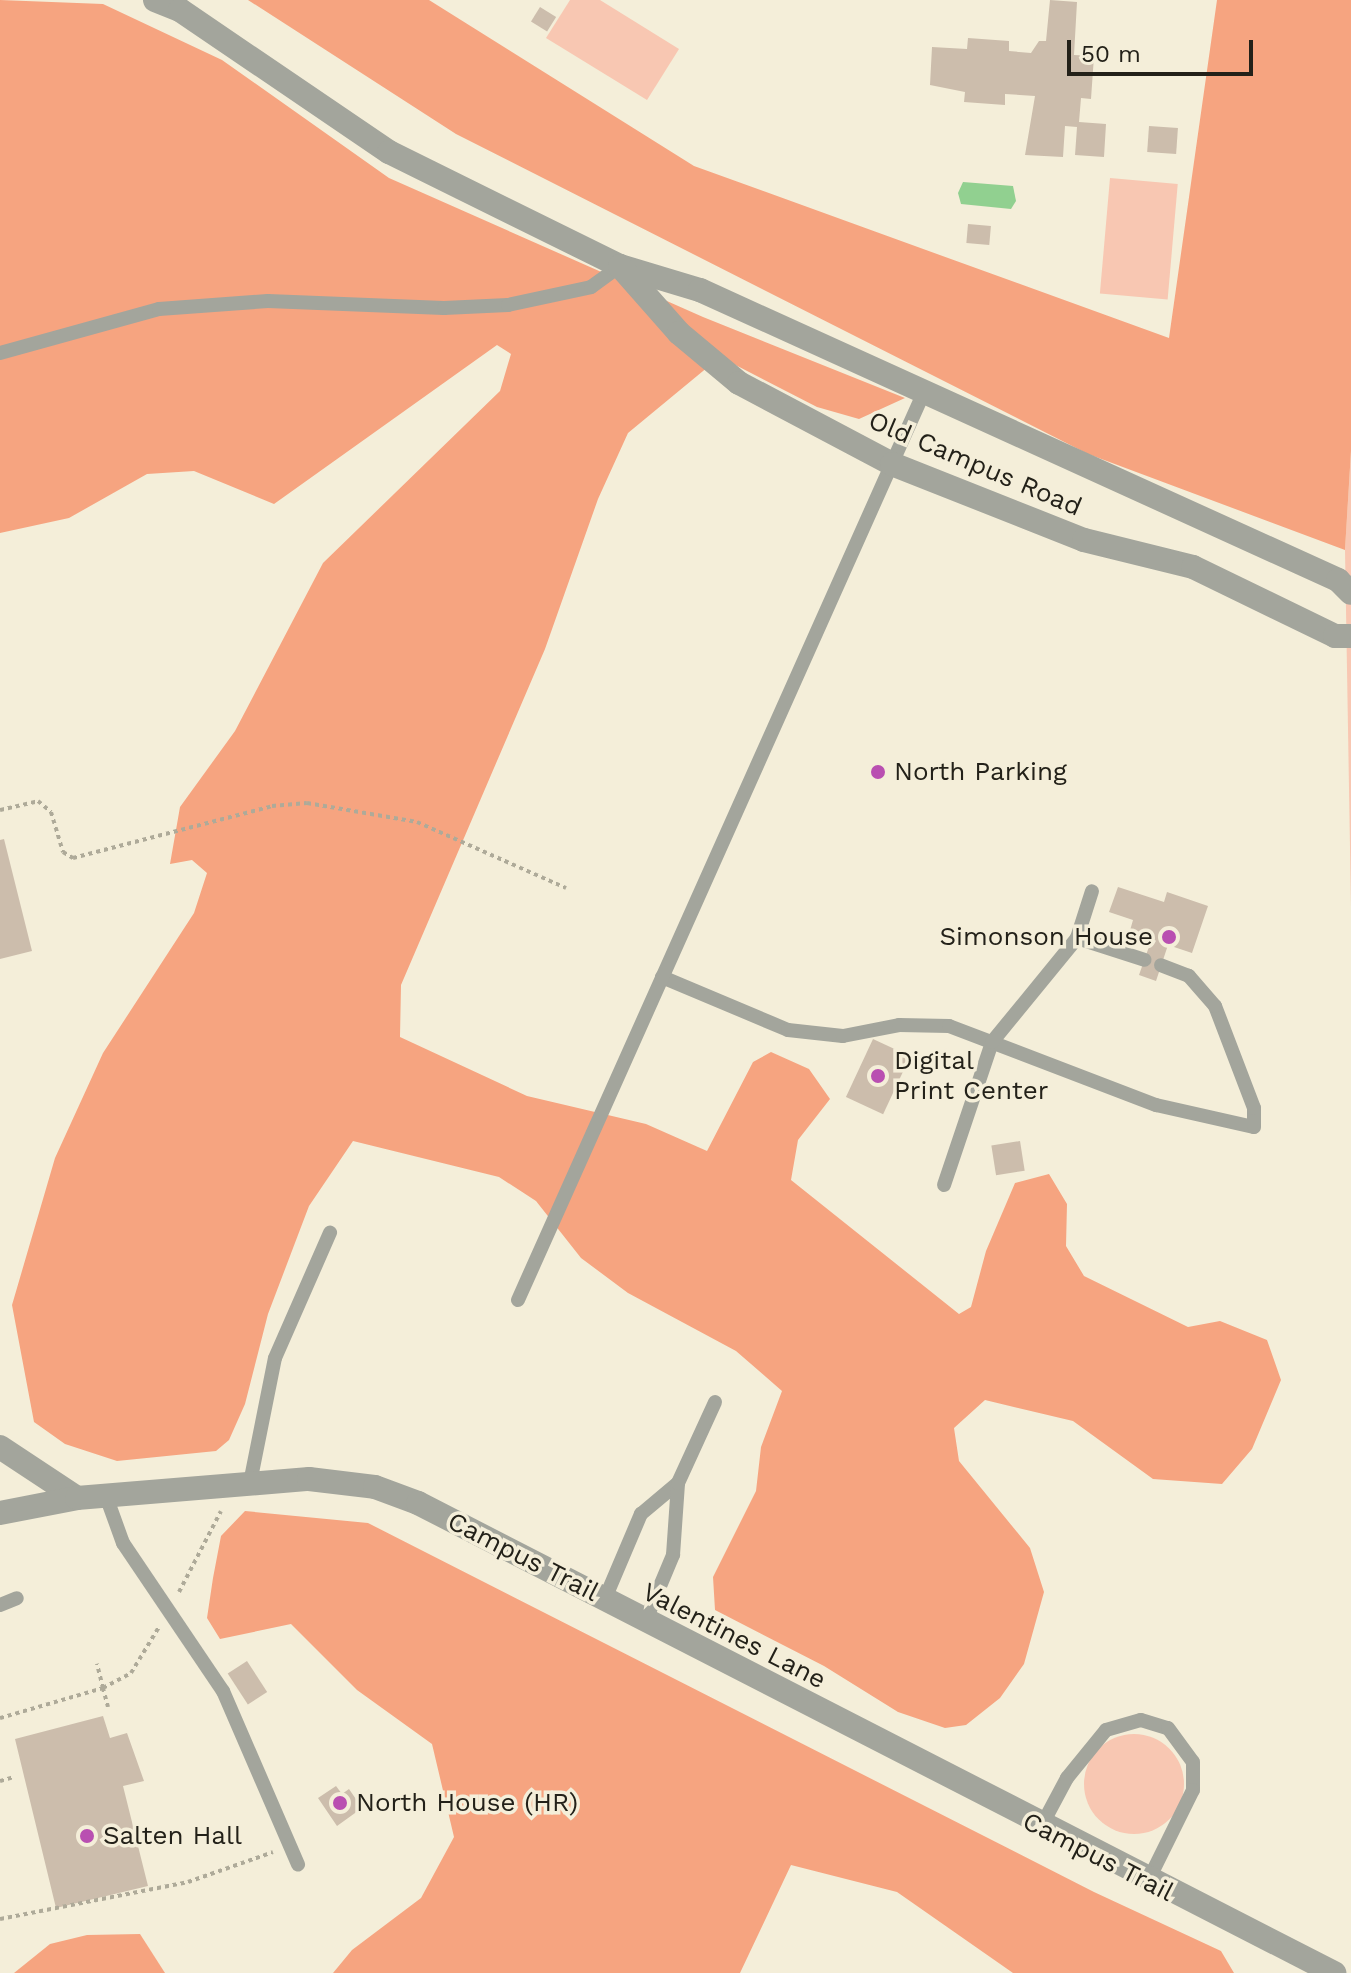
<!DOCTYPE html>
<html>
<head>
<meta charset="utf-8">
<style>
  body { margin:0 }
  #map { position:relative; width:1351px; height:1973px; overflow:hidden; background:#f4eed9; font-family:"Work Sans",sans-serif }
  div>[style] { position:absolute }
  .green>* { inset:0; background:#f8c7b2; transform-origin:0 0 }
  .round { border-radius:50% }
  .forest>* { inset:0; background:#f6a480 }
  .water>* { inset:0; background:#91d090 }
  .building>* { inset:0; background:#ccbdac; transform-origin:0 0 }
  .path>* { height:4px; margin-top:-2px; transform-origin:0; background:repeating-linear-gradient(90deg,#aeaa99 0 4px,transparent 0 8px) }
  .lane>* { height:14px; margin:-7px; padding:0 7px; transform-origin:7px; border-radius:7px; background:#a3a59c }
  .street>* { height:24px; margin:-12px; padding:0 12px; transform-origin:12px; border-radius:12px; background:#a3a59c }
  .dots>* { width:22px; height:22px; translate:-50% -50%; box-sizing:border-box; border:4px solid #f4eed9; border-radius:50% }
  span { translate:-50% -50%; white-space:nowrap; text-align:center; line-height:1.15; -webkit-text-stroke:7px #f4eed9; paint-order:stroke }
  .street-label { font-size:26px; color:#232119 }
  .poi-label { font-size:26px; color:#232119 }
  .left { translate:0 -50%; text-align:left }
  .right { translate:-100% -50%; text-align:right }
  .scale { position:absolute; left:1067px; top:40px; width:186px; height:36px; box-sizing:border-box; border:4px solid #232119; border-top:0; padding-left:10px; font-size:24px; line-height:28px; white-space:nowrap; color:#232119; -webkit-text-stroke:6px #f4eed9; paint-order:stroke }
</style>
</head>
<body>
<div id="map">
  <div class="green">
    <i style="clip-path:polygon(570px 0,600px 0,679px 49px,647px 100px,546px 38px)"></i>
    <i style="left:1110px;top:178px;width:68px;height:116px;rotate:5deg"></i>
    <i style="clip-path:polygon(1351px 451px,1351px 907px,1345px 550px)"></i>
    <i class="round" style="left:1084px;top:1734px;width:100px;height:100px"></i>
  </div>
  <div class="forest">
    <i style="clip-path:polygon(0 0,103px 4px,222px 60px,389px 178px,703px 317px,905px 398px,859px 419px,817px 407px,720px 357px,628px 433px,598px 499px,545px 649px,401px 985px,400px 1037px,527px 1096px,646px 1124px,707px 1151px,753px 1062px,771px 1052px,809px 1069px,830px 1099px,798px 1140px,791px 1180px,959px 1314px,971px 1307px,986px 1251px,1015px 1183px,1049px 1174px,1067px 1204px,1066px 1246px,1084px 1276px,1188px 1327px,1220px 1321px,1267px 1340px,1281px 1380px,1252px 1449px,1222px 1484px,1153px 1479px,1073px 1421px,985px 1400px,954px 1428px,959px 1461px,1030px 1548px,1044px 1592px,1024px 1664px,1000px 1698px,966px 1725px,945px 1728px,898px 1712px,824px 1666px,715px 1610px,713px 1577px,756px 1491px,761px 1447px,782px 1391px,736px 1351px,628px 1293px,581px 1258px,536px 1201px,499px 1177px,353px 1141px,309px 1206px,268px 1314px,245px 1404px,229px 1440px,216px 1451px,117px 1461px,65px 1444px,34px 1422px,12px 1305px,55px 1158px,103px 1053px,194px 913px,207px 873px,192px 860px,170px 864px,180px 807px,235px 731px,323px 563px,500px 391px,511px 354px,497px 345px,274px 504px,194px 471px,147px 474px,69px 518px,0 533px)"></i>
    <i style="clip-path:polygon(248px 0,429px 0,694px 166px,1169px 338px,1217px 0,1351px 0,1351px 451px,1345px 550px,1088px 454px,456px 134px)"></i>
    <i style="clip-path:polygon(245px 1511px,368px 1523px,1094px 1892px,1221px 1951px,1234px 1973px,1013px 1973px,897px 1892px,791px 1865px,740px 1973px,333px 1973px,352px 1950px,421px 1898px,454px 1837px,432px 1744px,357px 1690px,291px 1624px,220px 1639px,207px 1618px,213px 1578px,221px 1536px)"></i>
    <i style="clip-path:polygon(140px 1934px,165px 1973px,14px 1973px,50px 1944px,87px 1935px)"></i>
  </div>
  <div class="water">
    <i style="clip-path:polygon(963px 182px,1013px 186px,1016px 201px,1011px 209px,961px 204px,958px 193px)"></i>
  </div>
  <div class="building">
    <i style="clip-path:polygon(1050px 0,1077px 2px,1074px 55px,1094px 56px,1091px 99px,1081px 98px,1079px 122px,1106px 124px,1104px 157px,1075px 155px,1077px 127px,1065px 126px,1063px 157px,1025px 155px,1035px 96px,1005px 94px,1005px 105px,964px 102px,965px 92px,930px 85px,932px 47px,967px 49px,968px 38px,1009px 41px,1009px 51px,1031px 53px,1039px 41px,1046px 41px)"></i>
    <i style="left:540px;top:7px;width:19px;height:17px;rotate:32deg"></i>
    <i style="left:1149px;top:126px;width:29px;height:26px;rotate:4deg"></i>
    <i style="left:968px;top:224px;width:23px;height:19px;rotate:5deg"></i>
    <i style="clip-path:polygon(4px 839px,32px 951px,0 959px,0 840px)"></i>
    <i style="clip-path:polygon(1118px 887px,1164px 902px,1167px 892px,1208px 906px,1192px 953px,1168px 945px,1156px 981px,1139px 975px,1151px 941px,1129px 934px,1133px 920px,1109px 912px)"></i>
    <i style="left:873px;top:1039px;width:41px;height:64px;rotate:25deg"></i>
    <i style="left:1020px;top:1141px;width:30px;height:29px;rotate:81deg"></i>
    <i style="left:247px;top:1661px;width:37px;height:23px;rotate:57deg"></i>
    <i style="clip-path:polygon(103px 1716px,110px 1738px,127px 1733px,144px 1781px,123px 1786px,148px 1886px,56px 1908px,15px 1739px)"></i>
    <i style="clip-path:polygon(336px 1786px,342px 1794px,349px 1789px,362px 1808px,337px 1826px,318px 1798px)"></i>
  </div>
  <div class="path">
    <i style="left:0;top:810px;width:39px;rotate:-13deg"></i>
    <i style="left:38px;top:801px;width:17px;rotate:40deg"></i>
    <i style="left:51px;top:812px;width:42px;rotate:73.3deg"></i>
    <i style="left:63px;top:852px;width:12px;rotate:31deg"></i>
    <i style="left:73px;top:858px;width:206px;rotate:-14.6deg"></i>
    <i style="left:272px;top:806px;width:35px;rotate:-5deg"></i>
    <i style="left:307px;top:803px;width:112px;rotate:9.8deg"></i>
    <i style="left:417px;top:822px;width:163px;rotate:23.9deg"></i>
    <i style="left:179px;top:1592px;width:91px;rotate:-62.6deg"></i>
    <i style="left:108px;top:1707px;width:20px;rotate:-105deg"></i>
    <i style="left:103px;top:1688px;width:32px;rotate:-28deg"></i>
    <i style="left:131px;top:1673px;width:54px;rotate:-58.7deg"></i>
    <i style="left:0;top:1718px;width:107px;rotate:-16.2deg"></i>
    <i style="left:103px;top:1688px;width:25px;rotate:-104deg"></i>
    <i style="left:0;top:1781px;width:15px;rotate:-16deg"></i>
    <i style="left:0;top:1919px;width:192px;rotate:-11.1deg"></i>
    <i style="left:188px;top:1882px;width:90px;rotate:-19.4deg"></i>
  </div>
  <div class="lane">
    <i style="left:0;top:353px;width:165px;rotate:-15.5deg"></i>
    <i style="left:159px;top:309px;width:109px;rotate:-4.2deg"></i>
    <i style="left:268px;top:301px;width:176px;rotate:2.3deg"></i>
    <i style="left:444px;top:308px;width:64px;rotate:-2.7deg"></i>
    <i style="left:508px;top:305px;width:85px;rotate:-12.2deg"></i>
    <i style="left:591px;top:287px;width:36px;rotate:-36deg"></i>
    <i style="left:1077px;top:938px;width:49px;rotate:-72.3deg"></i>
    <i style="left:662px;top:977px;width:137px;rotate:22.8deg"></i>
    <i style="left:788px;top:1030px;width:55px;rotate:6.2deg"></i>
    <i style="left:843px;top:1036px;width:57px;rotate:-11.1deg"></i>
    <i style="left:899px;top:1025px;width:50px;rotate:1.1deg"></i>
    <i style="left:949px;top:1026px;width:222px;rotate:20.9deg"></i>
    <i style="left:1156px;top:1105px;width:100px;rotate:12.7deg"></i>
    <i style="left:1254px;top:1127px;width:19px;rotate:-90deg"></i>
    <i style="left:1254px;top:1108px;width:109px;rotate:-110.9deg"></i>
    <i style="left:1215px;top:1006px;width:40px;rotate:-131deg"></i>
    <i style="left:1189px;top:976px;width:30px;rotate:-159deg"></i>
    <i style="left:944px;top:1185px;width:151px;rotate:-71.4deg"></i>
    <i style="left:992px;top:1042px;width:134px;rotate:-50.7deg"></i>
    <i style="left:1077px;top:938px;width:71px;rotate:17.9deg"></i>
    <i style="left:518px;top:1300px;width:992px;rotate:-65.91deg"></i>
    <i style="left:250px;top:1483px;width:127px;rotate:-78.7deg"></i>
    <i style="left:275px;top:1358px;width:137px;rotate:-66.3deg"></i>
    <i style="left:106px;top:1496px;width:50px;rotate:70.1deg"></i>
    <i style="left:123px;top:1543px;width:179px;rotate:56deg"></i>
    <i style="left:223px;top:1691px;width:189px;rotate:66.6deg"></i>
    <i style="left:604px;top:1601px;width:95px;rotate:-67deg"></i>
    <i style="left:641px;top:1514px;width:48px;rotate:-40deg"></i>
    <i style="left:0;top:1605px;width:18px;rotate:-22deg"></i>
    <i style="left:645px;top:1622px;width:73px;rotate:-67.3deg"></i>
    <i style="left:673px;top:1555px;width:72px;rotate:-86deg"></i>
    <i style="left:678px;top:1483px;width:89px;rotate:-65.4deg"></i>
    <i style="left:1043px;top:1823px;width:51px;rotate:-61.9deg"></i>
    <i style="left:1067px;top:1778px;width:62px;rotate:-50.9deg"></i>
    <i style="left:1106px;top:1730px;width:36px;rotate:-16deg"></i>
    <i style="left:1141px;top:1720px;width:28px;rotate:17deg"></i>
    <i style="left:1168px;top:1728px;width:42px;rotate:53.7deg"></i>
    <i style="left:1193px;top:1762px;width:28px;rotate:90deg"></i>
    <i style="left:1193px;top:1790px;width:99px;rotate:116.3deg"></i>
  </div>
  <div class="street">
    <i style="left:155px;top:0;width:27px;rotate:22deg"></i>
    <i style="left:180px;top:10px;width:253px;rotate:34.2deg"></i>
    <i style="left:389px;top:152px;width:258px;rotate:26.3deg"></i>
    <i style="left:620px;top:266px;width:84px;rotate:16.7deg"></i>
    <i style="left:700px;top:290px;width:701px;rotate:24.44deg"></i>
    <i style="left:1338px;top:580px;width:18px;rotate:45deg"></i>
    <i style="left:620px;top:266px;width:89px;rotate:48.6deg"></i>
    <i style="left:679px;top:333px;width:78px;rotate:39.8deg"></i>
    <i style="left:739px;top:383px;width:173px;rotate:27.9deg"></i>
    <i style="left:892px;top:464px;width:206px;rotate:21.6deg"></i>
    <i style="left:1084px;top:540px;width:112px;rotate:13.9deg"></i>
    <i style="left:1193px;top:567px;width:158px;rotate:25.9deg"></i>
    <i style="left:1335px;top:636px;width:16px"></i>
    <i style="left:0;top:1447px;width:92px;rotate:33.5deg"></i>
    <i style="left:0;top:1513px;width:78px;rotate:-11deg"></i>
    <i style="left:77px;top:1498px;width:233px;rotate:-4.7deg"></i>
    <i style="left:309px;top:1479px;width:66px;rotate:6.9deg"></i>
    <i style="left:375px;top:1487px;width:46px;rotate:20.4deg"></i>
    <i style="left:418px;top:1503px;width:1030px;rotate:27.16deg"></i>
  </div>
  <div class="dots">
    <i style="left:878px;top:772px;background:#b94fb1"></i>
    <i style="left:1169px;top:937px;background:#b94fb1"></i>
    <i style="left:878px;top:1076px;background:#b94fb1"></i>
    <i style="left:340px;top:1803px;background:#b94fb1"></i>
    <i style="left:87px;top:1836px;background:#b94fb1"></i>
  </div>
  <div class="street-label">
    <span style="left:975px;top:464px;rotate:23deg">Old Campus Road</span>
    <span style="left:523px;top:1557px;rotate:27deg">Campus Trail</span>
    <span style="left:734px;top:1636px;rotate:27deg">Valentines Lane</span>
    <span style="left:1098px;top:1857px;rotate:27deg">Campus Trail</span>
  </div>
  <div class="poi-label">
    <span class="left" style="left:894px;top:772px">North Parking</span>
    <span class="right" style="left:1153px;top:937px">Simonson House</span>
    <span class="left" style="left:894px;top:1076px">Digital<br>Print Center</span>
    <span class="left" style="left:356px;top:1803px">North House (HR)</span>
    <span class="left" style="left:103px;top:1836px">Salten Hall</span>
  </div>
  <div class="scale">50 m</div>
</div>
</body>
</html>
